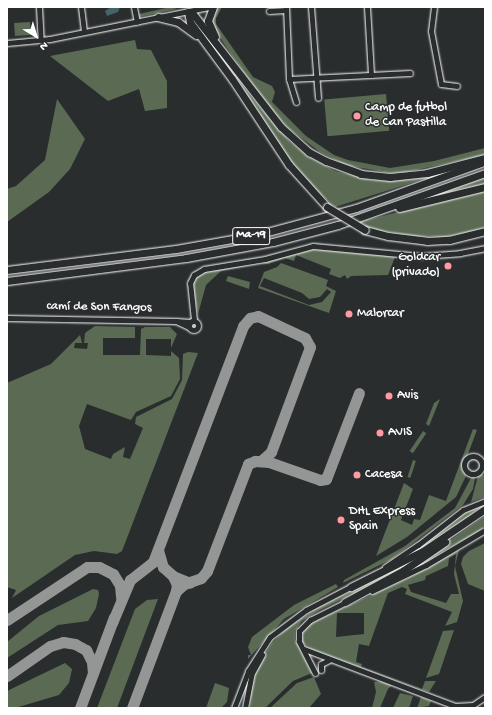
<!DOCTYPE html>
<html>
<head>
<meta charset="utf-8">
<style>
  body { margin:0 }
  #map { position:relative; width:492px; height:715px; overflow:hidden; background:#2a2d2e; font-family:"Gochi Hand",sans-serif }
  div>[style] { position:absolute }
  .green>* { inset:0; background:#5a6a53; transform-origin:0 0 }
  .water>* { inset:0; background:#466369 }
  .taxiway>* { height:11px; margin:-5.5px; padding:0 5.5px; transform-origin:5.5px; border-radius:5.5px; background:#949696 }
  .roads { filter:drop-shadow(0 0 1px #fff) drop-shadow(0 0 1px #fff) }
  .minor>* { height:5px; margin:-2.5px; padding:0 2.5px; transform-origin:2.5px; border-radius:2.5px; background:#2a2d2e }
  .minor>.ring { margin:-2.5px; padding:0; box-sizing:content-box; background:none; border:5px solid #2a2d2e; border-radius:50% }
  .highway>* { height:7px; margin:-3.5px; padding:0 3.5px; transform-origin:3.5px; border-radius:3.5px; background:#2a2d2e }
  .bridges { filter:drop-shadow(0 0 1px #fff) drop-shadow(0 0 1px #fff) }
  .highway-bridge>* { height:7px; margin:-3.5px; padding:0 3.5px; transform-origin:3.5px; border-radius:3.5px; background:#2a2d2e }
  .dots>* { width:11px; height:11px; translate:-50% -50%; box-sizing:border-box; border:2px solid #2a2d2e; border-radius:50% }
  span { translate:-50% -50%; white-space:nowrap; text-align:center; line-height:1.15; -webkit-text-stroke:3px #2a2d2e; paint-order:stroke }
  .shield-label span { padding:1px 3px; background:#2a2d2e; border:1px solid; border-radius:3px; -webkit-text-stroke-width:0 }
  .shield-label { font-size:12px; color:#fff; font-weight:700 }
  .poi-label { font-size:13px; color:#fff }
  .left { translate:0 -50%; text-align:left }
  .right { translate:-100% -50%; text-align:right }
  .street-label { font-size:13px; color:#fff }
  .frame { position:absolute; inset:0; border:8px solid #fff; pointer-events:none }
  .north { position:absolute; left:16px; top:16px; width:40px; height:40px; -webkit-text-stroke:3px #2a2d2e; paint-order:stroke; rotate:142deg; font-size:11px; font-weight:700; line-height:16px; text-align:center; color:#fff }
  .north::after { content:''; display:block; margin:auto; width:14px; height:18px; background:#fff; clip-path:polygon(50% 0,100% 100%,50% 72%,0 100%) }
</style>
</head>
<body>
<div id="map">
  <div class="green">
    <i style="clip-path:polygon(170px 7px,177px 9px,139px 17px,139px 14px)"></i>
    <i style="clip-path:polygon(217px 7px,222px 7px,216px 18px,216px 24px,253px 77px,272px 86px,275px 92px,272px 102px,306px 136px,334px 155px,348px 160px,390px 168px,434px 161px,485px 148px,485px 155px,406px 172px,391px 173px,345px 165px,320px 152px,287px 127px,267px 105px,233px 57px,213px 27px,213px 14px)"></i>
    <i style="left:30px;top:22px;width:13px;height:16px;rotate:86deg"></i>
    <i style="clip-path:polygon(135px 40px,137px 49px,151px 50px,167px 81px,167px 108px,145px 111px,139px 89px,108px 101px,50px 56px)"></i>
    <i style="clip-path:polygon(242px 86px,289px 141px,307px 156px,335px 171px,371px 180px,393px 181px,440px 174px,335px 207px,301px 176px,240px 87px)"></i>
    <i style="left:386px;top:94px;width:37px;height:62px;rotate:85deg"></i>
    <i style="clip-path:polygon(57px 99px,85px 139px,70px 169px,49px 192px,7px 222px,7px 189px,16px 186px,45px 160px)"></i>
    <i style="clip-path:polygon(485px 177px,485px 184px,428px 197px)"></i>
    <i style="clip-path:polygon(485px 190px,485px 227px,473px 231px,445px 237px,414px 236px,375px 230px,359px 222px)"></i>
    <i style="clip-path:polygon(315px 248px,395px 257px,388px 275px,351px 276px,347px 279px,345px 275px,340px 278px,329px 274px,331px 269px,296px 255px,294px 261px,285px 258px,268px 264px,260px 263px,221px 271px,206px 285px,198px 314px,193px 287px,195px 278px,201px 273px)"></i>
    <i style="clip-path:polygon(evenodd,281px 263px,328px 280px,326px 286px,336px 291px,329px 313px,258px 288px,264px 272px,277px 267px,281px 263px,264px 278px,302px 293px,309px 299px,320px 297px,327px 289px,331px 292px,322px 302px,309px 305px,260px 286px,264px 278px)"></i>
    <i style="clip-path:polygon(228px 276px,250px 282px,249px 289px,226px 281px)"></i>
    <i style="clip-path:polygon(95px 326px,135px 327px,135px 338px,103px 338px,103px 355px,140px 355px,141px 329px,145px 327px,170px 327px,177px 334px,171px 348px,171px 339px,146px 339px,146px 355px,171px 356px,171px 351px,179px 358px,180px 379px,171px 396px,136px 412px,131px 420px,87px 404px,79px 426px,85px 449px,111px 459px,113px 454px,125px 447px,123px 457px,130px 459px,143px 428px,135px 424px,136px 417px,172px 399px,182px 380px,183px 354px,188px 352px,198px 353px,122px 551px,117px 554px,94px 551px,75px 555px,12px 598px,16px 590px,7px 587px,7px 383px,51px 364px,80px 335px,82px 343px,75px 343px,74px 348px,87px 349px,88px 343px,84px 343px,85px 333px)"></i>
    <i style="clip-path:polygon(440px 399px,429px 426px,426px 424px,434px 403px)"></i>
    <i style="clip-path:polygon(473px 429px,477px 430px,468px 454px,462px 463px,466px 476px,456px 497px,407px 537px,376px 556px,404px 483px,413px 489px,401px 520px,412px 525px,414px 519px,420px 520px,429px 495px,446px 501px)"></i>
    <i style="left:423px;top:431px;width:4px;height:24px;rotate:34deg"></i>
    <i style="left:413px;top:460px;width:3px;height:18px;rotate:18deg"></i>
    <i style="clip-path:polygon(481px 474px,485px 476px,485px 497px,471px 502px,478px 476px)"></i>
    <i style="clip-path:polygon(471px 478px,475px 478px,473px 489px,463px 505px,392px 559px,343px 583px,344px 580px,405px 546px,455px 508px)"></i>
    <i style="clip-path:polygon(481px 505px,471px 515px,411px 554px,465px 512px)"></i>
    <i style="clip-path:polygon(485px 516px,485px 525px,478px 532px,408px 570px)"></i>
    <i style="clip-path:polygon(485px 543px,485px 591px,468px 584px,461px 564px,463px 557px,469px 551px)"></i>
    <i style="clip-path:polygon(evenodd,459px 550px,455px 566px,463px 601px,457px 622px,445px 626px,452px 612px,405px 594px,407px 589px,402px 587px,388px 593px,369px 646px,359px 644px,356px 662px,362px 664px,361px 667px,422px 689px,425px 681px,436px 681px,429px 692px,311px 650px,302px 642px,303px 631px,311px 623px,408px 578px,459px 550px,456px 554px,454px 574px,459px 594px,451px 594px,446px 603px,411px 592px,408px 585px,425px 580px,426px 576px,448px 566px,449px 558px,456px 554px,459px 550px,337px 613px,364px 613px,364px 634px,336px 637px,337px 613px)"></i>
    <i style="clip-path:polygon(414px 560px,357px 592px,320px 610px,302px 621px,295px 631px,295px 640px,312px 673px,293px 681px,265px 708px,250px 708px,251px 689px,258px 665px,272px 643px,288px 627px,319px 607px)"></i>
    <i style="clip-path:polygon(336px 584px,338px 587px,284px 619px,248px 659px,248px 655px,251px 655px,248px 647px,252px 637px,294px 605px)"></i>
    <i style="clip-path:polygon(93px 589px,98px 590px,99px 594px,96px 608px,88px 621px,58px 625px,7px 658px,7px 642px,39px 616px)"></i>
    <i style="clip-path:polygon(158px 599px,117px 708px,97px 708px,135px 609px,147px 600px)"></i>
    <i style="clip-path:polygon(454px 630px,439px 674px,426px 678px,443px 631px)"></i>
    <i style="clip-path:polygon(65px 663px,72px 669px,69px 683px,59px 695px,15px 708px,7px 708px,7px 692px,9px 690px)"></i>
    <i style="clip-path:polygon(314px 677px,321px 694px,309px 708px,270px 708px,297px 683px)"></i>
    <i style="clip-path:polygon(384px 681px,393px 684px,388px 689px,380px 708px,372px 708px,376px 692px,374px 682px)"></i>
    <i style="clip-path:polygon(215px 683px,229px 688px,227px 702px,221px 708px,206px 708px)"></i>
    <i style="clip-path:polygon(400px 693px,413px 696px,409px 708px,393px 708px)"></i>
    <i style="clip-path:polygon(421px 697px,431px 701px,429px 706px,417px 708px)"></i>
  </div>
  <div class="water">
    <i style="clip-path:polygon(111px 7px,120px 7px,118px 12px,107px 16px,105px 11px)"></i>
  </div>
  <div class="taxiway">
    <i style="left:158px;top:550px;width:18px;rotate:74deg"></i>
    <i style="left:163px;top:567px;width:13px;rotate:42deg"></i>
    <i style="left:176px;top:591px;width:11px;rotate:-41deg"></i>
    <i style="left:184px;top:584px;width:18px;rotate:-19deg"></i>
    <i style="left:201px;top:578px;width:9px;rotate:-49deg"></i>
    <i style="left:207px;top:571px;width:115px;rotate:-69deg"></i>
    <i style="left:248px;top:464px;width:8px;rotate:-23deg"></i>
    <i style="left:255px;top:461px;width:14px;rotate:4deg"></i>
    <i style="left:269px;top:462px;width:54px;rotate:19.4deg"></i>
    <i style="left:320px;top:480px;width:6px;rotate:-9deg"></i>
    <i style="left:326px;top:479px;width:92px;rotate:-69deg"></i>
    <i style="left:7px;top:620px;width:96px;rotate:-33.5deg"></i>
    <i style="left:87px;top:567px;width:12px"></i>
    <i style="left:99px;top:567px;width:16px;rotate:27deg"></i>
    <i style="left:113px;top:574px;width:13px;rotate:58deg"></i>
    <i style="left:120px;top:585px;width:12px;rotate:85deg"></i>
    <i style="left:112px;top:623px;width:47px;rotate:-67.3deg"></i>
    <i style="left:130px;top:580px;width:29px;rotate:-38deg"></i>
    <i style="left:153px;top:562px;width:253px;rotate:-69.1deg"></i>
    <i style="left:243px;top:326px;width:11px;rotate:-49deg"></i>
    <i style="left:250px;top:318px;width:8px;rotate:-14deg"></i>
    <i style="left:258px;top:316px;width:52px;rotate:25.1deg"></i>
    <i style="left:305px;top:338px;width:10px;rotate:61deg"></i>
    <i style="left:310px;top:347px;width:112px;rotate:110.4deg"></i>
    <i style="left:271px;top:452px;width:13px;rotate:138deg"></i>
    <i style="left:7px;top:676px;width:52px;rotate:-34.9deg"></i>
    <i style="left:50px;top:646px;width:14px;rotate:-17deg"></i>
    <i style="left:63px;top:642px;width:12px;rotate:9deg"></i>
    <i style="left:75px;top:644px;width:13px;rotate:29deg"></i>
    <i style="left:86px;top:650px;width:13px;rotate:63deg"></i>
    <i style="left:92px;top:662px;width:11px;rotate:85deg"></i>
    <i style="left:80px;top:708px;width:97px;rotate:-69.5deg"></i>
    <i style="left:132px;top:708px;width:125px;rotate:-69.4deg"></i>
    <i style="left:176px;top:591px;width:6px;rotate:-81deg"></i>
    <i style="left:177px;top:585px;width:10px;rotate:-114deg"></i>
    <i style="left:173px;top:576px;width:18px;rotate:22deg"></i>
  </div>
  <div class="roads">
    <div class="minor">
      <i style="left:39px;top:7px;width:33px;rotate:87deg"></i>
      <i style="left:81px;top:7px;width:25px;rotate:83deg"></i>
      <i style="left:134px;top:7px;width:15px;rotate:79deg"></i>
      <i style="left:286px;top:7px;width:72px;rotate:87.6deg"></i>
      <i style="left:289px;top:79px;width:24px;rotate:73deg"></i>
      <i style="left:311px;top:7px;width:91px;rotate:85.6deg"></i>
      <i style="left:367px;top:7px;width:68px;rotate:86.6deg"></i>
      <i style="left:434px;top:7px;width:24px;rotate:97deg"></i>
      <i style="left:431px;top:31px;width:54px;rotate:79.3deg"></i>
      <i style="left:441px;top:84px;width:16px;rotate:7deg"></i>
      <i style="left:269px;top:11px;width:17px;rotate:-3deg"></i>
      <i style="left:7px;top:43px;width:43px;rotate:-5.3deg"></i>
      <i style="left:50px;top:39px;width:162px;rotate:-11.4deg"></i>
      <i style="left:289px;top:79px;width:121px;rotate:-2.8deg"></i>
      <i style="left:7px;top:318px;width:169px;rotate:1deg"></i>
      <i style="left:176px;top:321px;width:14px;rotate:25deg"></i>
      <i style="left:176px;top:321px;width:14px;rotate:4deg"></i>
      <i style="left:190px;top:322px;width:4px;rotate:-27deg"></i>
      <i style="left:194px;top:320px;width:37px;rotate:-96deg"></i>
      <i style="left:190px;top:283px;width:9px;rotate:-63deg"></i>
      <i style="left:194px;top:275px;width:12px;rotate:-31deg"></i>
      <i style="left:204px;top:269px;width:62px;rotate:-9.3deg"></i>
      <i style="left:265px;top:259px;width:50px;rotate:-15.2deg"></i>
      <i style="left:313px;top:246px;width:108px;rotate:5.3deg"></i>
      <i style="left:421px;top:256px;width:39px;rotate:-4deg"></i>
      <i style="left:460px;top:253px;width:25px;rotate:-11deg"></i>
      <i class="ring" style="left:189.5px;top:321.5px;width:4px;height:4px"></i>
      <i class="ring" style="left:464px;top:456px;width:13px;height:13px"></i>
      <i style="left:385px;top:567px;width:40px;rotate:-34deg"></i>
      <i style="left:418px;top:545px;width:57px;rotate:-37.9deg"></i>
      <i style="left:463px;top:510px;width:24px;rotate:-22deg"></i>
      <i style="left:372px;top:591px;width:60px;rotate:-25.7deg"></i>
      <i style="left:426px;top:565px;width:69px;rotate:-30.7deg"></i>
      <i style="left:304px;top:649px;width:161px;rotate:20.7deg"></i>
      <i style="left:455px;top:706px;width:18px;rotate:-3deg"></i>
      <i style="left:473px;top:705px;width:14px;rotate:-34deg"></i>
      <i style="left:321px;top:670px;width:6px;rotate:-90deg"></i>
      <i style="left:321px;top:664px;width:9px;rotate:-27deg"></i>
      <i style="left:315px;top:673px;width:36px;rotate:-117deg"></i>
      <i style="left:299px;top:641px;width:10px;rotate:-90deg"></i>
      <i style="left:299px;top:631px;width:16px;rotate:-45deg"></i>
      <i style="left:310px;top:620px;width:42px;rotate:-26.6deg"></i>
      <i style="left:234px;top:708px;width:40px;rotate:-69deg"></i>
      <i style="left:248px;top:671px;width:40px;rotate:-57.1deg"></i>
      <i style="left:270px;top:637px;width:45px;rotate:-36.9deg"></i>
      <i style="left:306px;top:610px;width:54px;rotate:-27.5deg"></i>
      <i style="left:245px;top:708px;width:36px;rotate:-79deg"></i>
      <i style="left:252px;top:673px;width:21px;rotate:-61deg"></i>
    </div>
    <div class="highway">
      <i style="left:213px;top:7px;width:15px;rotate:110deg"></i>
      <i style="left:208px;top:21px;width:17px;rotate:66deg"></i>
      <i style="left:158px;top:17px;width:21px;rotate:14deg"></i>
      <i style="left:178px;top:22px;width:22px;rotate:36deg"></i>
      <i style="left:327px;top:207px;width:57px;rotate:-132.1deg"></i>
      <i style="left:289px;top:165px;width:103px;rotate:-123.5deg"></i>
      <i style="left:232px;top:79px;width:71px;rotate:-126.4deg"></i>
      <i style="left:190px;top:22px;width:10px;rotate:-101deg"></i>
      <i style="left:188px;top:12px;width:5px;rotate:22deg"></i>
      <i style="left:193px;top:14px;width:143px;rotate:52.1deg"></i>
      <i style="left:281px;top:127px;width:38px;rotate:42deg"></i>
      <i style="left:309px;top:152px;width:19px;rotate:28deg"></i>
      <i style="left:326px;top:161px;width:37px;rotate:20deg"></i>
      <i style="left:361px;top:174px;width:29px;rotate:6deg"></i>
      <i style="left:390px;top:177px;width:37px;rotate:-6deg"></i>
      <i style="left:427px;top:173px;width:60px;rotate:-14.5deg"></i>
      <i style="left:399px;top:208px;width:89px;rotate:-13.7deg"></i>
      <i style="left:365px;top:230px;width:24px;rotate:15deg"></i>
      <i style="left:388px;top:236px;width:39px;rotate:7deg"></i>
      <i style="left:427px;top:241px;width:22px;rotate:-3deg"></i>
      <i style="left:449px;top:240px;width:37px;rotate:-14deg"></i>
      <i style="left:7px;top:270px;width:170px;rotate:-7.1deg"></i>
      <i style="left:176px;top:249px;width:85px;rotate:-10.1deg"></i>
      <i style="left:260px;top:234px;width:99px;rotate:-15.2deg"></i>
      <i style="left:356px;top:208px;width:133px;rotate:-19.8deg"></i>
      <i style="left:7px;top:281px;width:180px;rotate:-7.3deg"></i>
      <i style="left:186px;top:258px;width:88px;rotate:-10.4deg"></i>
      <i style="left:273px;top:242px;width:67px;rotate:-14.7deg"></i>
      <i style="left:338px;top:225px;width:156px;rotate:-19.5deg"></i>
      <i style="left:351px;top:587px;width:80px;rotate:-26.6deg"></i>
      <i style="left:423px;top:551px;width:75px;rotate:-34.1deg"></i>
      <i style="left:345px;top:602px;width:67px;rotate:-28.5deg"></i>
      <i style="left:404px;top:570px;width:50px;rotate:-34.3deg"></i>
    </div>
  </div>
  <div class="bridges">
    <div class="highway-bridge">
      <i style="left:327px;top:207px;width:44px;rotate:31.2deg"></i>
    </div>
  </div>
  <div class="dots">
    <i style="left:357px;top:116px;background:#ff9aa2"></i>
    <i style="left:448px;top:266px;background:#ff9aa2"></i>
    <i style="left:349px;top:314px;background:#ff9aa2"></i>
    <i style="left:389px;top:396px;background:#ff9aa2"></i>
    <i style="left:380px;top:433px;background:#ff9aa2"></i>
    <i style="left:357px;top:475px;background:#ff9aa2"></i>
    <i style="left:341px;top:520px;background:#ff9aa2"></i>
  </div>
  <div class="shield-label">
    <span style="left:251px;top:236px">Ma-19</span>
  </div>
  <div class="poi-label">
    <span class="left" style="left:365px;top:116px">Camp de futbol<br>de Can Pastilla</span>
    <span class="right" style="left:440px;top:266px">Goldcar<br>(privado)</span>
    <span class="left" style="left:357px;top:314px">Malorcar</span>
    <span class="left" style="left:397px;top:396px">Avis</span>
    <span class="left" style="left:388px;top:433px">AVIS</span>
    <span class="left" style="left:365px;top:475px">Cacesa</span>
    <span class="left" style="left:349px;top:520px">DHL Express<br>Spain</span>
  </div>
  <div class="street-label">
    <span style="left:99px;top:308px;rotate:1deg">camí de Son Fangos</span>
  </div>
  <div class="frame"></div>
  <div class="north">N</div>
</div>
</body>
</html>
